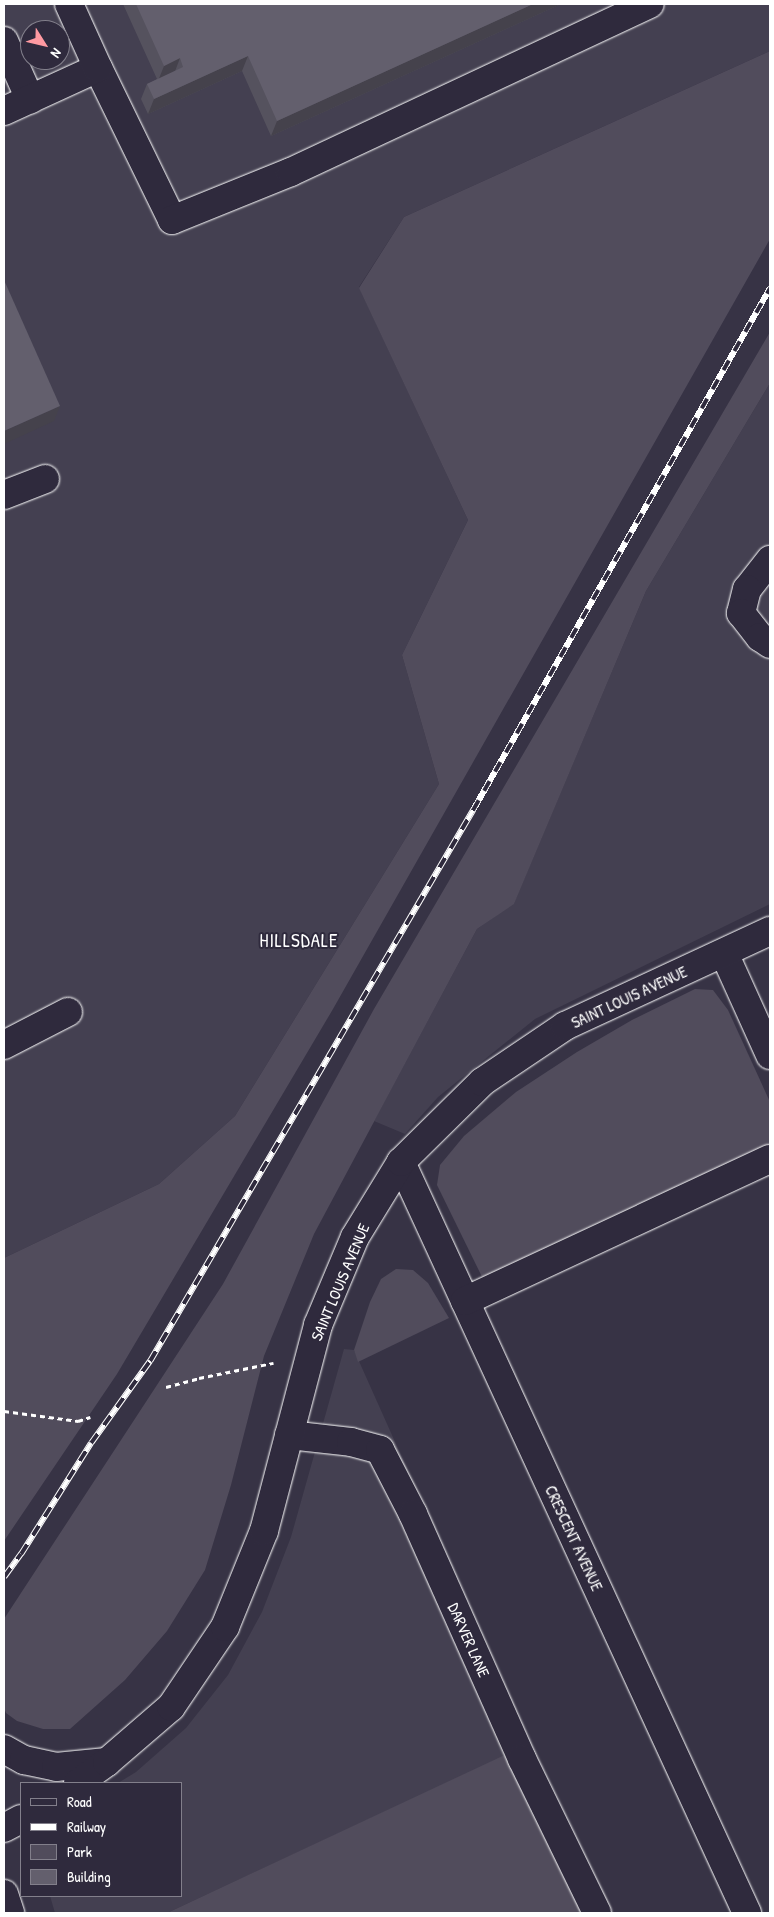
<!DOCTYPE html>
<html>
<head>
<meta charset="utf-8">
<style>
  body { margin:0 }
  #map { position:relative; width:774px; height:1917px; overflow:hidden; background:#373345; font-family:"Patrick Hand",sans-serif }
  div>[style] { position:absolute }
  .built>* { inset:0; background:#444051 }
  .green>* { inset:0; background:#514c5c }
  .path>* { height:3px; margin-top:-1.5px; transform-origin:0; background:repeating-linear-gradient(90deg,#fff 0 5px,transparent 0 9px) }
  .roads { filter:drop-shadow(0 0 1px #fff) drop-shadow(0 0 1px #fff) }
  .minor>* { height:28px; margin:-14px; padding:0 14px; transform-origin:14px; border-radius:14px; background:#2f2a3d }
  .major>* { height:28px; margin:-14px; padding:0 14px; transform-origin:14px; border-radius:14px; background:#2f2a3d }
  .rail>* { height:5.5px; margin-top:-2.75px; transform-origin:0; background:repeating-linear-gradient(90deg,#2f2a3d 0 11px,#fff 0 22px); box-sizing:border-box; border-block:1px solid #fff }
  .wall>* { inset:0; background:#55525e }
  .shaded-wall>* { inset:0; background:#45424c }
  .building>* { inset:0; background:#635f6d }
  span { translate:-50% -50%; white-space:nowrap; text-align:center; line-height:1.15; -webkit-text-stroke:4px #2f2a3d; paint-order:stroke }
  .street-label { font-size:16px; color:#fff }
  .quarter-label { font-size:19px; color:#fff; letter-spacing:1px }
  .frame { position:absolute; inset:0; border:5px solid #fff; pointer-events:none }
  .legend { position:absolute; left:20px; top:1782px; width:162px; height:115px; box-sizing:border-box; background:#2f2a3d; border:1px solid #827f8b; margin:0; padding:6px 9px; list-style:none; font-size:15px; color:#fff }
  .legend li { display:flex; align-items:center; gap:10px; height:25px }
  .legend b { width:25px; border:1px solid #827f8b }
  .north { position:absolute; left:20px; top:20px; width:50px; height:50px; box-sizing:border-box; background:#2f2a3d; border:1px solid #827f8b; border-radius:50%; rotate:126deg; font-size:14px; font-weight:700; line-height:20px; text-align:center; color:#fff }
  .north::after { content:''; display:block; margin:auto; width:18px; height:22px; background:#ff9aa2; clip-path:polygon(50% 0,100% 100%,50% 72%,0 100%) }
</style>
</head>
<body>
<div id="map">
  <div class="built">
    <i style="clip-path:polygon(evenodd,4px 4px,770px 4px,770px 51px,404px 217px,359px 287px,468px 520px,402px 655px,439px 784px,235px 1116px,159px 1184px,4px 1258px,4px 4px,30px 30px,60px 30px,60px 60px,30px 60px,30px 30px)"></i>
    <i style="clip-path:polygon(770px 383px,770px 904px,535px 1019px,438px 1097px,405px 1134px,374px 1121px,477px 929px,514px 903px,646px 591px)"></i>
    <i style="clip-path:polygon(344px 1349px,354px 1350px,530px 1744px,167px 1913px,55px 1913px,50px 1896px,181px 1896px,181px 1783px,118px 1783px,136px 1772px,186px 1728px,228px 1675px,262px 1612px,291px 1537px)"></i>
  </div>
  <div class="green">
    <i style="clip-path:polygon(770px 51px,770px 239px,333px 1009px,117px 1374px,4px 1541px,4px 1258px,159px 1184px,235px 1116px,439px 784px,402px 655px,468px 520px,359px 288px,404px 217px)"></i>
    <i style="clip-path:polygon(770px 332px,770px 383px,646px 591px,514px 904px,477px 929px,314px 1234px,264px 1356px,231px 1485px,205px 1570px,167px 1631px,125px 1680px,70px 1729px,43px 1729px,17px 1721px,6px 1713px,4px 1708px,4px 1619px,223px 1284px,374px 1009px)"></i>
    <i style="clip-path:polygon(695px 989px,713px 990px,728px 1010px,770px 1102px,770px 1151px,485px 1283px,437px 1185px,440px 1165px,464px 1136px,516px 1092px,577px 1052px,632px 1020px)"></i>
    <i style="clip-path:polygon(396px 1269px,413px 1270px,428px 1283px,449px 1318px,358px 1362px,354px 1350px,370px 1302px,381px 1279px)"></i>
    <i style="clip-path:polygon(509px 1753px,583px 1913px,167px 1913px)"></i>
  </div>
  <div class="path">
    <i style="left:166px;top:1387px;width:34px;rotate:-15deg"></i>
    <i style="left:199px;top:1378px;width:76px;rotate:-11.5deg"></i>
    <i style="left:4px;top:1411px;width:75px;rotate:7.7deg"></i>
    <i style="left:78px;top:1421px;width:13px;rotate:-18deg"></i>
  </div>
  <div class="roads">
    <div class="minor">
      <i style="left:4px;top:41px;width:64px;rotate:65.9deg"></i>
      <i style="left:98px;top:68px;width:169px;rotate:64deg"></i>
      <i style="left:172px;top:220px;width:128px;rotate:-22deg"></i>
      <i style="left:291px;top:172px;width:396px;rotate:-25.1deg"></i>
      <i style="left:4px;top:111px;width:103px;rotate:-24.6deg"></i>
      <i style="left:98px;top:68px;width:70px;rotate:-114.4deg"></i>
      <i style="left:4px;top:495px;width:44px;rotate:-21.3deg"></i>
      <i style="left:770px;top:560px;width:37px;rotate:128deg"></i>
      <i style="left:747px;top:589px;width:25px;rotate:104deg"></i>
      <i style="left:741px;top:613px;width:31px;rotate:52deg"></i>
      <i style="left:760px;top:637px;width:12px;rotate:35deg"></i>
      <i style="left:724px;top:953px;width:112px;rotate:65.7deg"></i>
      <i style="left:4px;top:1045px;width:72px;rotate:-27.3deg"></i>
      <i style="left:401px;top:1162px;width:827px;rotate:65.26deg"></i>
      <i style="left:465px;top:1301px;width:336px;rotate:-25deg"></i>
      <i style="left:289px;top:1435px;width:62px;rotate:6.4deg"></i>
      <i style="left:351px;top:1442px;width:30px;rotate:15deg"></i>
      <i style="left:380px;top:1450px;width:72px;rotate:62.7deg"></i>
      <i style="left:413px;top:1514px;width:268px;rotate:66deg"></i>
      <i style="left:522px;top:1759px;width:171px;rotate:64deg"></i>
      <i style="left:4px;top:1749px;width:23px;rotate:29deg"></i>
      <i style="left:24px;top:1760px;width:33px;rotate:12deg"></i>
      <i style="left:56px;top:1767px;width:51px;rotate:-5.6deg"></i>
      <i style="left:78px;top:1783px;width:36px;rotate:-36deg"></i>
      <i style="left:107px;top:1762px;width:84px;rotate:-40.7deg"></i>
      <i style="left:171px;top:1707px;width:97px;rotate:-56deg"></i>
      <i style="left:225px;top:1627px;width:104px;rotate:-67.9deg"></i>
      <i style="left:264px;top:1531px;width:213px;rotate:-75.3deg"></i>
      <i style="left:318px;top:1325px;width:95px;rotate:-67.2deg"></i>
      <i style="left:355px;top:1237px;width:88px;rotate:-58.5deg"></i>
      <i style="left:401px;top:1162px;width:114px;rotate:-44.6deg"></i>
      <i style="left:482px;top:1082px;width:100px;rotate:-34deg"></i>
      <i style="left:565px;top:1026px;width:226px;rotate:-24.9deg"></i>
      <i style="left:4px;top:1828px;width:19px;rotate:-28deg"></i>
    </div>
    <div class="major">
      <i style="left:4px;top:1894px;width:20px;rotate:72deg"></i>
    </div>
  </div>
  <div class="rail">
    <i style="left:4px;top:1577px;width:29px;rotate:-54deg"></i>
    <i style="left:21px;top:1554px;width:131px;rotate:-57.8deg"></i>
    <i style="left:91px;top:1443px;width:101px;rotate:-54.3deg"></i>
    <i style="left:150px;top:1361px;width:639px;rotate:-59.62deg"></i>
    <i style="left:473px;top:810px;width:601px;rotate:-60.36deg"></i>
  </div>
  <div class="wall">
    <i style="clip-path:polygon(123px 4px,561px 4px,271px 136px,242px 71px,148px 114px,141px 99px,147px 84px,157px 79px)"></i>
  </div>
  <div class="shaded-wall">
    <i style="clip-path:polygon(533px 4px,561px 4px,271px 136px,277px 121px)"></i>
    <i style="clip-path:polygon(248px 56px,242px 71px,148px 114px,154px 99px)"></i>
    <i style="clip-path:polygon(180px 58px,174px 74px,158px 81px,164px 66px)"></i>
    <i style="clip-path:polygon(60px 406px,54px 421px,4px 444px,4px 431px)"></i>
  </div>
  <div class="building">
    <i style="clip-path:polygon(136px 4px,533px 4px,277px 121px,248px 56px,154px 99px,147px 84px,183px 67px,180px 58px,164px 66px)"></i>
    <i style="clip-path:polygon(4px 280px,60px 406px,4px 431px)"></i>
  </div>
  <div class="street-label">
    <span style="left:629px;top:997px;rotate:-25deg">SAINT LOUIS AVENUE</span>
    <span style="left:340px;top:1282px;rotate:-67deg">SAINT LOUIS AVENUE</span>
    <span style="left:574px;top:1538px;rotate:65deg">CRESCENT AVENUE</span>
    <span style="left:469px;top:1640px;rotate:66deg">DARVER LANE</span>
  </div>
  <div class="quarter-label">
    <span style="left:299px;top:941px">HILLSDALE</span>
  </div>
  <div class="frame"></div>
  <ul class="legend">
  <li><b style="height:6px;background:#2f2a3d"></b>Road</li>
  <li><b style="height:6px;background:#fff"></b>Railway</li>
  <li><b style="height:14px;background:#514c5c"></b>Park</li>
  <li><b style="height:14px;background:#635f6d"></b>Building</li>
  </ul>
  <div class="north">N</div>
</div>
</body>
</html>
